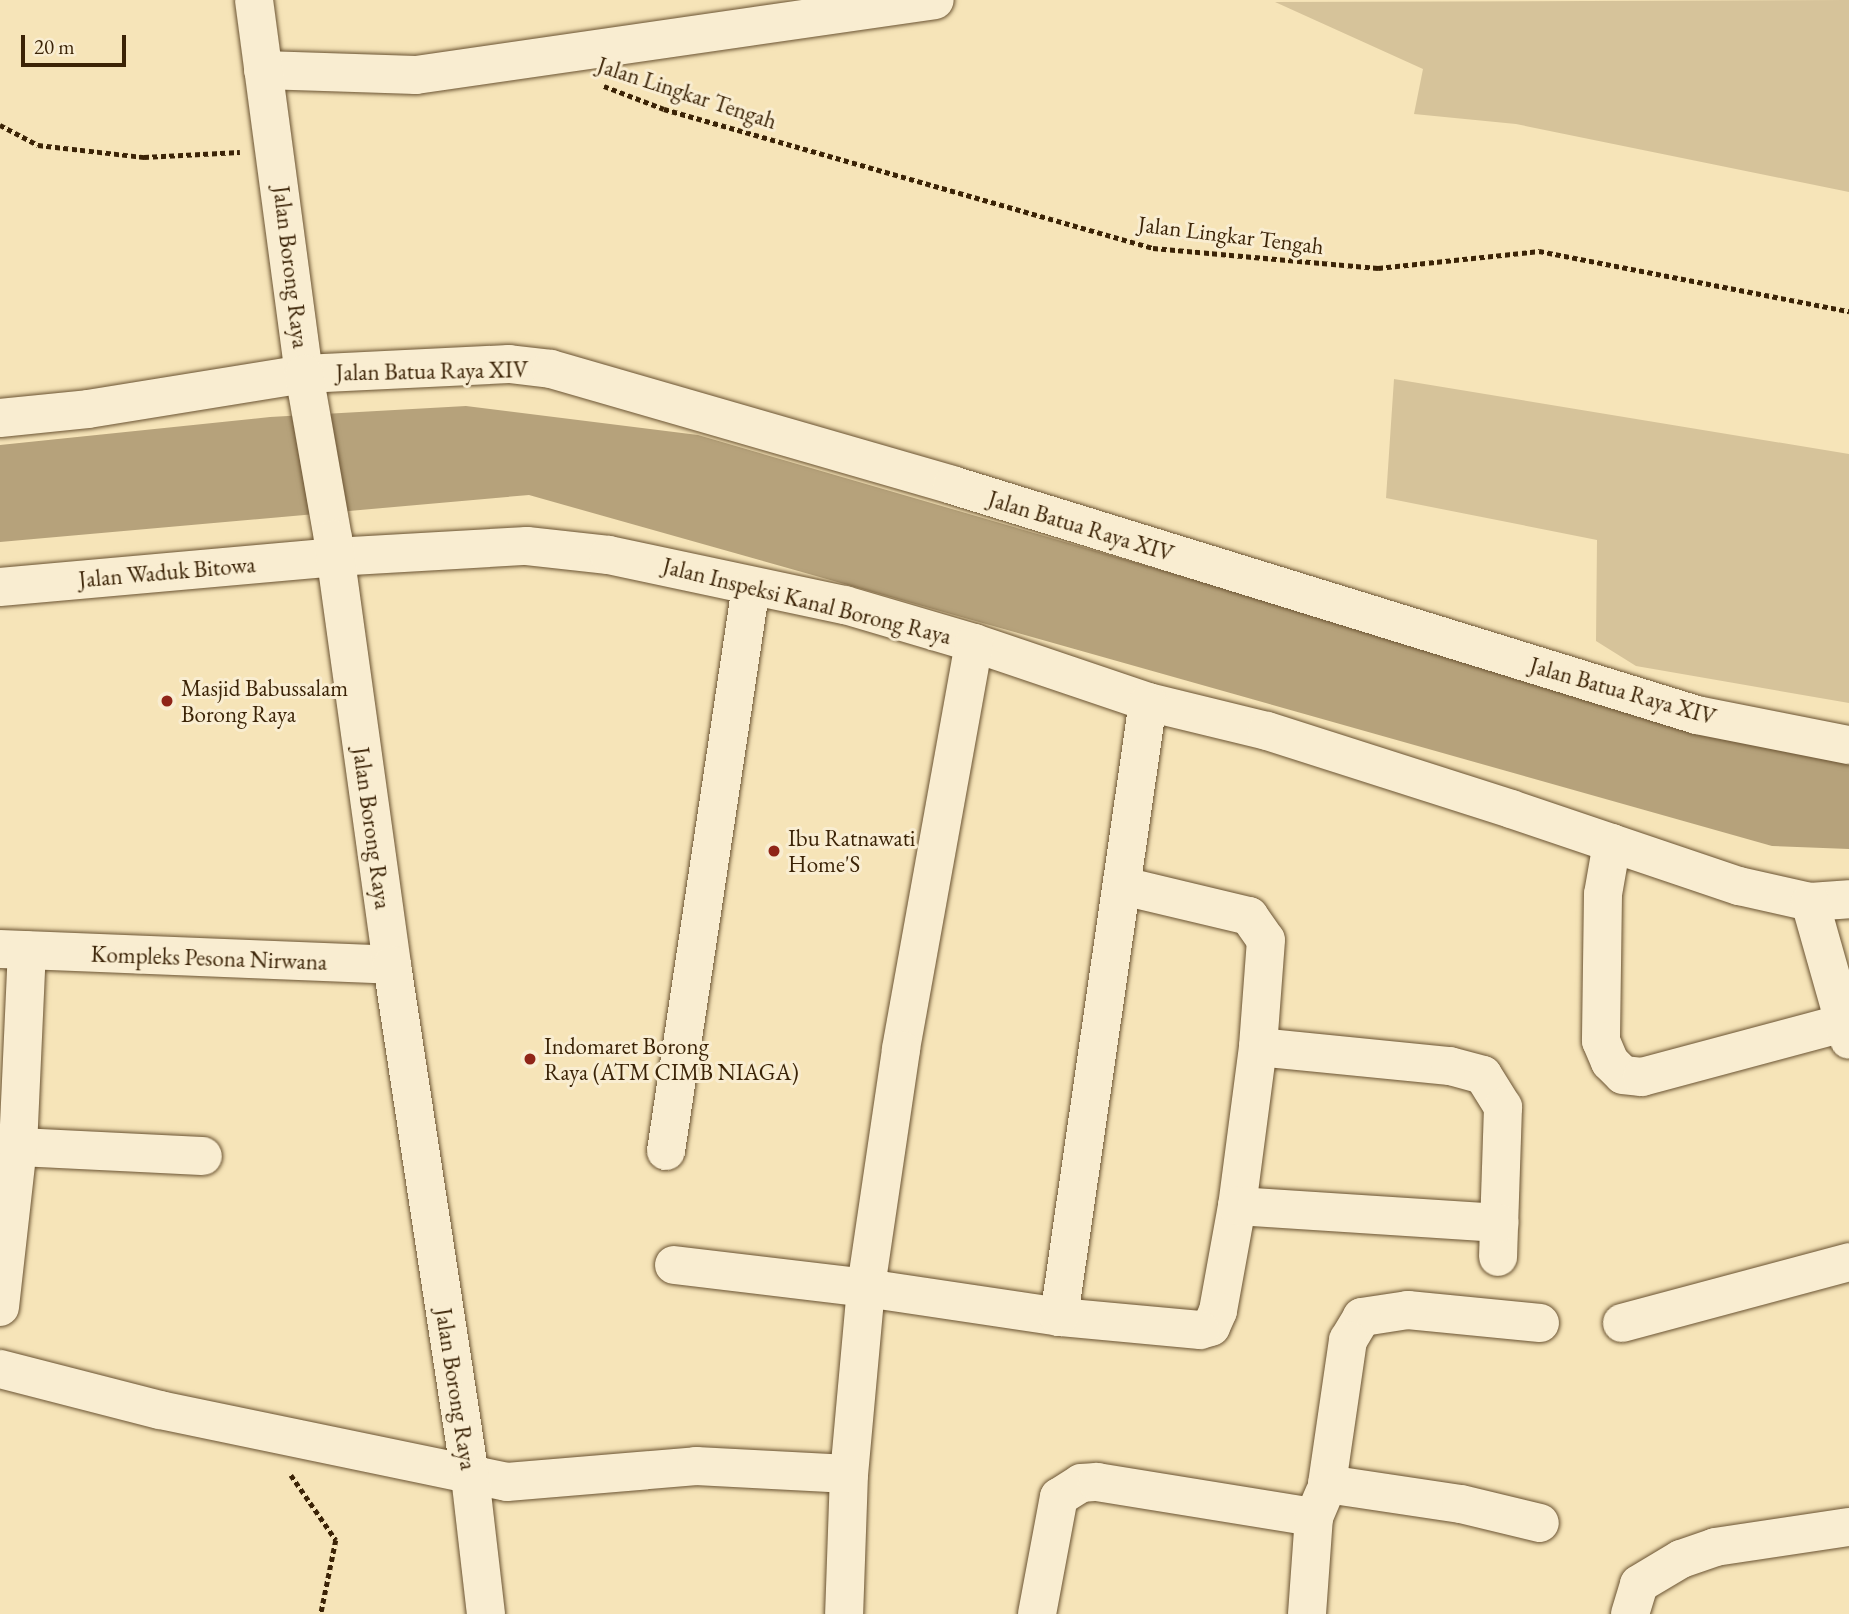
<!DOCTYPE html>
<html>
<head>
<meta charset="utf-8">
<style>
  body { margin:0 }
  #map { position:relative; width:1849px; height:1614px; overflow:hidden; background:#f6e4b8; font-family:"EB Garamond",serif }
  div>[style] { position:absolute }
  .green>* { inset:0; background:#d6c39a }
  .water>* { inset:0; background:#b6a27b }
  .path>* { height:4.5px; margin-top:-2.25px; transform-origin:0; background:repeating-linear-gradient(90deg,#3b2306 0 5px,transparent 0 8.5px) }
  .roads { filter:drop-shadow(0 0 2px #6a5332) drop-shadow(0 0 2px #6a5332) }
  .minor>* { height:38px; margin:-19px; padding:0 19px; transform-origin:19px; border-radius:19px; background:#f9edd1 }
  .secondary>* { height:38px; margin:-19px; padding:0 19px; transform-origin:19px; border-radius:19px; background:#f9edd1 }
  .dots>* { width:19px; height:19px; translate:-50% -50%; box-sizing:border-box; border:4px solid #f9edd1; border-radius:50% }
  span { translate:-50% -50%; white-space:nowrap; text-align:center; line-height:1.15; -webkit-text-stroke:6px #f9edd1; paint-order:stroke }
  .street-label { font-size:23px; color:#3b2306 }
  .poi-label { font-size:23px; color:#3b2306 }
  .left { translate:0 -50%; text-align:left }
  .scale { position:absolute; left:21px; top:35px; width:105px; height:32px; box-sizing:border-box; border:4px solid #3b2306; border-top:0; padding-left:9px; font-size:21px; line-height:24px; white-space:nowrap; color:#3b2306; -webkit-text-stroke:5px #f9edd1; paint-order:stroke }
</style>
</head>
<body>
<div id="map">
  <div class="green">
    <i style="clip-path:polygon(1849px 0,1849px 192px,1516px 124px,1414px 114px,1423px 69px,1275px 2px)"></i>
    <i style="clip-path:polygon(1394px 379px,1849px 454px,1849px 703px,1636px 666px,1596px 641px,1597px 540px,1386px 498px)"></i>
  </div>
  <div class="water">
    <i style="clip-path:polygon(466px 406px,698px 435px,1765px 746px,1849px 759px,1849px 849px,1772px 846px,529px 495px,0 542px,0 445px,270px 417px)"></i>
  </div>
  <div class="path">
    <i style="left:604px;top:86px;width:64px;rotate:21deg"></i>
    <i style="left:664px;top:109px;width:508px;rotate:15.87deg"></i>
    <i style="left:1153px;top:248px;width:226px;rotate:5.1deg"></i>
    <i style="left:1378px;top:268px;width:162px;rotate:-6deg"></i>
    <i style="left:1539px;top:251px;width:316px;rotate:11deg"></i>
    <i style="left:0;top:125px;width:43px;rotate:27.8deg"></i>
    <i style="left:38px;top:145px;width:107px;rotate:6.5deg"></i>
    <i style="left:144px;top:157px;width:96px;rotate:-3deg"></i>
    <i style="left:291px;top:1475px;width:79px;rotate:55.3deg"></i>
    <i style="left:336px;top:1540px;width:76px;rotate:101.5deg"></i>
  </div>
  <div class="roads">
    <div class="minor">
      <i style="left:263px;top:70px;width:153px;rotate:1.9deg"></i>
      <i style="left:416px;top:75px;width:524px;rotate:-8.22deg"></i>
      <i style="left:0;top:418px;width:88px;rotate:-5.8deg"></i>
      <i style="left:88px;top:409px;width:219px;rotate:-9.2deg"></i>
      <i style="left:304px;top:374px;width:205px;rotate:-2.8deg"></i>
      <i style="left:509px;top:364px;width:42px;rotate:6.8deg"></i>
      <i style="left:551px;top:369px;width:417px;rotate:16.1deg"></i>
      <i style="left:952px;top:485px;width:780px;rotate:17.16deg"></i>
      <i style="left:1697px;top:715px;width:155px;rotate:11.2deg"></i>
      <i style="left:0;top:587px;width:335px;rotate:-5.1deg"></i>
      <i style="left:334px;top:557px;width:193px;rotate:-3.3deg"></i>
      <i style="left:527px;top:546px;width:82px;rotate:6.3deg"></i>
      <i style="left:609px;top:555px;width:241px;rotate:12deg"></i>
      <i style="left:845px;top:605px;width:134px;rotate:16.4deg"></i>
      <i style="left:974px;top:643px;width:184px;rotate:18.7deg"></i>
      <i style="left:1148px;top:702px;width:122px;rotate:13.7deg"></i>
      <i style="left:1267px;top:731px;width:256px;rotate:17.7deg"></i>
      <i style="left:1511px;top:809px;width:241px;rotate:18.7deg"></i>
      <i style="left:1739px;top:886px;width:73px;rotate:12.7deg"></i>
      <i style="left:1810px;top:902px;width:39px;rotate:-4deg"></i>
      <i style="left:974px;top:643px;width:413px;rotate:100.2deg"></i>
      <i style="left:901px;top:1050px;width:241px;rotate:98.4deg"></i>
      <i style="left:866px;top:1288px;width:195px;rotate:8.5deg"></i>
      <i style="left:1612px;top:843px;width:52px;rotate:100deg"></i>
      <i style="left:1603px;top:894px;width:147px;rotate:90.8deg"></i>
      <i style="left:1601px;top:1041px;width:23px;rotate:67deg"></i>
      <i style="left:1610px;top:1062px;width:18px;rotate:45deg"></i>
      <i style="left:1623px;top:1075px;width:19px;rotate:6deg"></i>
      <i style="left:1642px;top:1077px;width:209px;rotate:-15deg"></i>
      <i style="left:1123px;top:886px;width:130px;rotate:13.4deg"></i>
      <i style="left:1249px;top:916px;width:29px;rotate:55deg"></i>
      <i style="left:1266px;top:940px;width:107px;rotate:94.3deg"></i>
      <i style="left:1258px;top:1047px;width:160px;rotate:97.5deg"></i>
      <i style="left:1237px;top:1206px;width:107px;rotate:100.3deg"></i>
      <i style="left:1218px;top:1311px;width:17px;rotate:114deg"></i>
      <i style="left:1211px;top:1327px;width:11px;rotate:165deg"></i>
      <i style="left:1200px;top:1330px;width:142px;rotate:-174.7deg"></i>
      <i style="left:1059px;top:1317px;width:621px;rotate:-81.77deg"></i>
      <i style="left:1810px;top:902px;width:143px;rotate:74.2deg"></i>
      <i style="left:0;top:949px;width:392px;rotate:2.3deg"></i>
      <i style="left:1258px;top:1047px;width:193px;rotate:5.7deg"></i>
      <i style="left:1450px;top:1066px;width:34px;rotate:15deg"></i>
      <i style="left:1483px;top:1075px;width:38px;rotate:58deg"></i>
      <i style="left:1503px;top:1107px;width:150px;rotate:91.9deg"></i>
      <i style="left:18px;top:1147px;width:185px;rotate:2.8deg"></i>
      <i style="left:666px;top:1151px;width:571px;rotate:-81.44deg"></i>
      <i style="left:1237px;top:1206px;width:263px;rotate:3.7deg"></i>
      <i style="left:674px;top:1265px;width:193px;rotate:6.8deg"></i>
      <i style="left:866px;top:1288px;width:187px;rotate:95.2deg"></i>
      <i style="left:849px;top:1474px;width:140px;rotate:92deg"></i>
      <i style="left:0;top:1307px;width:161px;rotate:-83.6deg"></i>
      <i style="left:18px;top:1147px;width:197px;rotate:-87.4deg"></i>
      <i style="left:1540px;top:1323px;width:133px;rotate:-174.4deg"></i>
      <i style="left:1408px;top:1310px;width:47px;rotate:171.3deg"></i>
      <i style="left:1362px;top:1317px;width:27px;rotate:121deg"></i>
      <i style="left:1348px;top:1340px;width:146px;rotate:98.3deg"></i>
      <i style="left:1327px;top:1484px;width:135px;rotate:8.5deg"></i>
      <i style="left:1461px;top:1504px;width:81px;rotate:13.5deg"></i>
      <i style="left:1622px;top:1323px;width:235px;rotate:-15deg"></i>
      <i style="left:0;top:1369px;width:165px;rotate:14.4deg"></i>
      <i style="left:160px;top:1410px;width:354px;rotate:11.7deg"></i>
      <i style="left:507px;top:1482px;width:190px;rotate:-4.8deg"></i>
      <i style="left:696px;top:1466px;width:153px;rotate:3deg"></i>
      <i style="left:1037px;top:1614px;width:119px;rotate:-79.4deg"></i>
      <i style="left:1059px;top:1497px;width:26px;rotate:-32deg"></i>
      <i style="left:1081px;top:1483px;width:16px;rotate:-4deg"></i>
      <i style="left:1097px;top:1482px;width:220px;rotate:9.2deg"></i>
      <i style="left:1307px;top:1614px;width:97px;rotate:-85.9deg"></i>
      <i style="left:1314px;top:1517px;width:26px;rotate:-67deg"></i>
      <i style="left:1630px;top:1614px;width:31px;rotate:-73deg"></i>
      <i style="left:1639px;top:1584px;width:49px;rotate:-30.8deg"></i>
      <i style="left:1681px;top:1559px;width:36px;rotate:-19deg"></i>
      <i style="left:1715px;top:1547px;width:135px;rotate:-8.5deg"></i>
    </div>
    <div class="secondary">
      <i style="left:254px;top:0;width:377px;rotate:82.4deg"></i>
      <i style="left:304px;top:374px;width:168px;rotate:80deg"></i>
      <i style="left:333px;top:539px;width:430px;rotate:82.1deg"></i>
      <i style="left:392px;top:965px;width:517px;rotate:81.32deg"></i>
      <i style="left:470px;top:1476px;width:139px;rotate:83.4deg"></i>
    </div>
  </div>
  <div class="dots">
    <i style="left:167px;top:701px;background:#8f2418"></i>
    <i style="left:774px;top:851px;background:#8f2418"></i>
    <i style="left:530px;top:1059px;background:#8f2418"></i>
  </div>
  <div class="street-label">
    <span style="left:687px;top:93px;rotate:18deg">Jalan Lingkar Tengah</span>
    <span style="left:1231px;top:235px;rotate:7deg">Jalan Lingkar Tengah</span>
    <span style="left:291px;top:267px;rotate:83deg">Jalan Borong Raya</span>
    <span style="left:432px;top:371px;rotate:-1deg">Jalan Batua Raya XIV</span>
    <span style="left:1081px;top:526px;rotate:17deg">Jalan Batua Raya XIV</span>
    <span style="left:167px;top:572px;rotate:-5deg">Jalan Waduk Bitowa</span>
    <span style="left:807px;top:601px;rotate:14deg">Jalan Inspeksi Kanal Borong Raya</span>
    <span style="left:1623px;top:691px;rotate:16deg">Jalan Batua Raya XIV</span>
    <span style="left:372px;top:828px;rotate:82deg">Jalan Borong Raya</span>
    <span style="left:209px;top:958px;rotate:2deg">Kompleks Pesona Nirwana</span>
    <span style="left:456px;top:1389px;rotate:81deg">Jalan Borong Raya</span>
  </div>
  <div class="poi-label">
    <span class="left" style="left:181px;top:701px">Masjid Babussalam<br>Borong Raya</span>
    <span class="left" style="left:788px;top:851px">Ibu Ratnawati<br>Home'S</span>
    <span class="left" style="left:544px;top:1059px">Indomaret Borong<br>Raya (ATM CIMB NIAGA)</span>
  </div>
  <div class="scale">20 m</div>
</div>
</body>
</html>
